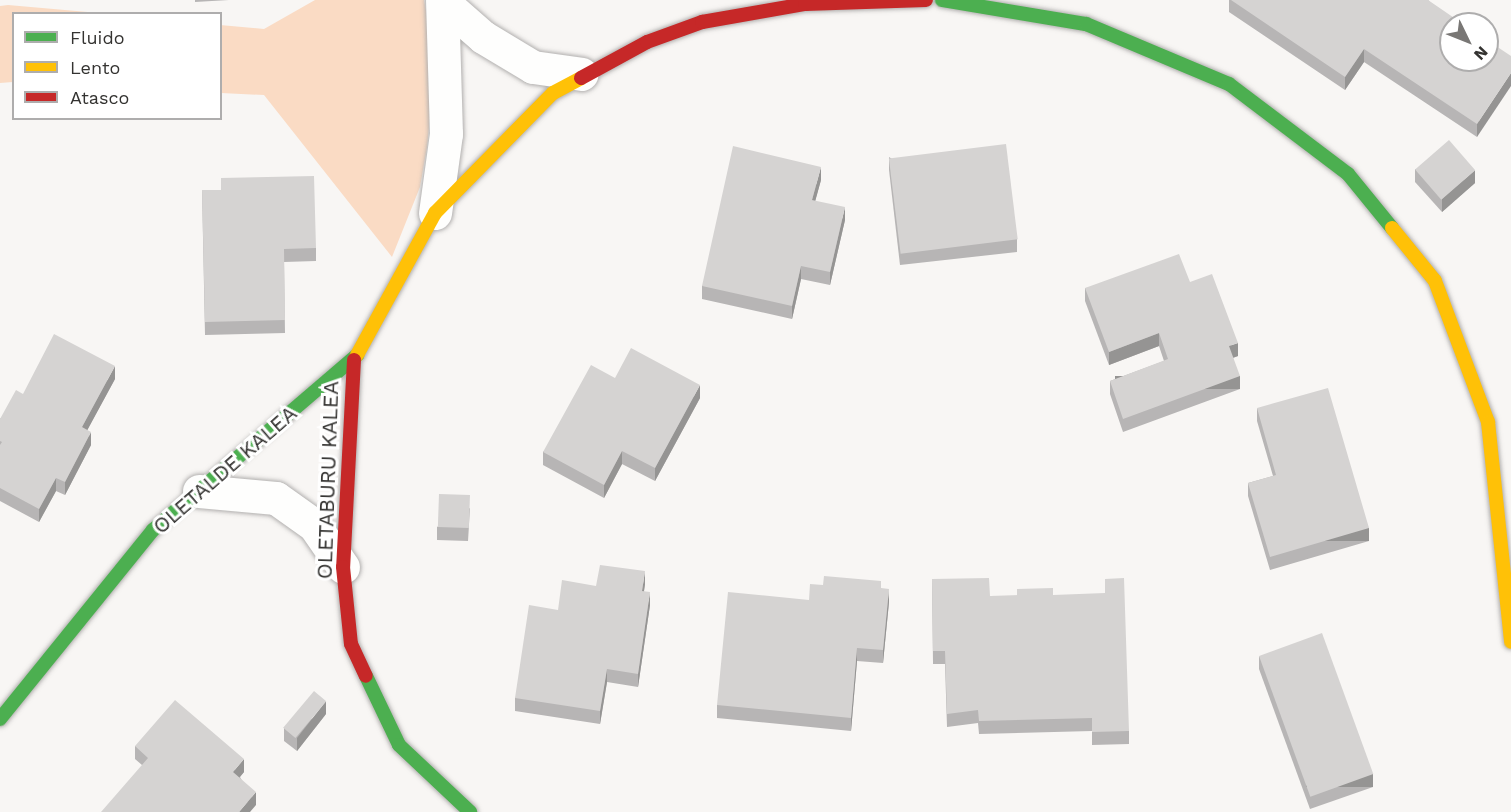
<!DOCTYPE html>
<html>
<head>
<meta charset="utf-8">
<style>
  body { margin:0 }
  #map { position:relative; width:1511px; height:812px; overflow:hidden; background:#f8f6f4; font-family:"Work Sans",sans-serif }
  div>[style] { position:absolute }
  .green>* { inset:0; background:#fadbc4 }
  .roads { filter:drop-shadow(0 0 2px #b2b0af) drop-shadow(0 0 2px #b2b0af) }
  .street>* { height:33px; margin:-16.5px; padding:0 16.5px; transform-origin:16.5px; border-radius:16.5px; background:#fefefd }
  .fast>* { height:14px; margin:-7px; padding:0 7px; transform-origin:7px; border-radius:7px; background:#4caf50 }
  .slow>* { height:14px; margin:-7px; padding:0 7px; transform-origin:7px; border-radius:7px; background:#ffc107 }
  .jam>* { height:14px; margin:-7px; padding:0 7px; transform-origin:7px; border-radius:7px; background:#c62828 }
  .wall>* { inset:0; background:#b7b5b5 }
  .shaded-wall>* { inset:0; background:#959493; transform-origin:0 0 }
  .building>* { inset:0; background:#d5d3d2; transform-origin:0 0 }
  span { translate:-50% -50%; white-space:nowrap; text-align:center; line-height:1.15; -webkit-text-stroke:6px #fff; paint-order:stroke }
  .street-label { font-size:21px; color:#343331 }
  .legend { position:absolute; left:12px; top:12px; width:210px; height:108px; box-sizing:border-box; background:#fff; border:2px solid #aeadad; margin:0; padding:8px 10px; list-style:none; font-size:18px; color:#343331 }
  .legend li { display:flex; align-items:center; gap:12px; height:30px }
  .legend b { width:30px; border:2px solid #aeadad }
  .north { position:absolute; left:1439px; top:12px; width:60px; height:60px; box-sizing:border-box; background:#fff; border:2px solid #aeadad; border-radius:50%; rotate:133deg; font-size:16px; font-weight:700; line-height:24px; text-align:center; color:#343331 }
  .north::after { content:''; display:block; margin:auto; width:21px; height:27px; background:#797775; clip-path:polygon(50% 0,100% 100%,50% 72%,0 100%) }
</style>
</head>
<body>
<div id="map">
  <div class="green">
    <i style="clip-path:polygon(315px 0,424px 0,429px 28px,431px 107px,427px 147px,420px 187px,392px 257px,264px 95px,221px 93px,220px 25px,264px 29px)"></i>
    <i style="clip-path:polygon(8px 5px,99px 13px,14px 14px,13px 82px,0 83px,0 6px)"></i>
  </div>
  <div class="roads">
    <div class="street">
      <i style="left:443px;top:2px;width:53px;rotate:41.2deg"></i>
      <i style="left:483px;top:37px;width:58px;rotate:31deg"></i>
      <i style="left:533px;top:67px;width:49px;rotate:8.1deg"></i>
      <i style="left:435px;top:213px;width:80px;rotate:-82.1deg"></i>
      <i style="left:446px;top:134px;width:134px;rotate:-91.7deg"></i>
      <i style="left:199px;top:491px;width:77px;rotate:5.2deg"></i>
      <i style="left:276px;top:498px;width:47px;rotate:35.4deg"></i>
      <i style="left:314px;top:525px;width:51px;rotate:55.4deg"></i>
    </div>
    <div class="fast">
      <i style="left:942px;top:0;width:146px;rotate:9.5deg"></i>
      <i style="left:1086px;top:24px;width:155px;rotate:22.8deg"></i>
      <i style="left:1229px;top:84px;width:149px;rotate:37.1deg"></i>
      <i style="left:1348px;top:174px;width:70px;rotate:50.8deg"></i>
      <i style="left:366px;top:676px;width:76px;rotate:64.4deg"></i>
      <i style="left:399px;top:745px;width:98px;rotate:43.3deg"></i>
      <i style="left:0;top:719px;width:243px;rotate:-51deg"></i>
      <i style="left:153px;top:530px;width:269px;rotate:-40.6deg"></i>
    </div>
    <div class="slow">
      <i style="left:1392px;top:228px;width:68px;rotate:50.9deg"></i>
      <i style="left:1435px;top:281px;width:151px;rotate:69.4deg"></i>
      <i style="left:1488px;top:422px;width:221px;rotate:84deg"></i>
      <i style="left:357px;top:355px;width:162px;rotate:-61.2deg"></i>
      <i style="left:435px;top:213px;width:168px;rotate:-45.5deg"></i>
      <i style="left:553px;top:93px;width:32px;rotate:-28deg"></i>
    </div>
    <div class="jam">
      <i style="left:581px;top:78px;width:75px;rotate:-28.6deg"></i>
      <i style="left:647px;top:42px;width:59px;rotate:-20deg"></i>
      <i style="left:702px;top:22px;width:105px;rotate:-9.9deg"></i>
      <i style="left:805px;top:4px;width:121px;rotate:-1.9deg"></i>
      <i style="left:354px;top:360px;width:207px;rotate:93deg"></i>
      <i style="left:343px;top:567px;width:77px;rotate:84.1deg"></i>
      <i style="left:351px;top:644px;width:35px;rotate:65deg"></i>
    </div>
  </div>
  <div class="wall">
    <i style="clip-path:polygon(195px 0,229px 0,195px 2px)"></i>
    <i style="clip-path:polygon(1229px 0,1428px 0,1487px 60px,1477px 137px,1364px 62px,1345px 90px,1229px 12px)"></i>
    <i style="clip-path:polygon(889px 157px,1017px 239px,1017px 252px,900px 265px,889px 170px)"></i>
    <i style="clip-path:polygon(1415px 169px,1475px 183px,1442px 212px,1415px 182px)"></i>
    <i style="clip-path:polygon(821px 180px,815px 201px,845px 220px,830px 285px,801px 279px,792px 319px,702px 299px,702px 286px)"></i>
    <i style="clip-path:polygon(202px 190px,316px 248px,316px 261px,284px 262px,285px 333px,205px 335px)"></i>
    <i style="clip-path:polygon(1190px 282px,1238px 356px,1233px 358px,1240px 389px,1123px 432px,1110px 394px,1110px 381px,1164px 361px,1159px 346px,1109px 365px,1085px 301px,1085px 288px)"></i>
    <i style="clip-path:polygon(615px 378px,700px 398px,655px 481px,622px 464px,604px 498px,543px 465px,543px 452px)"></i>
    <i style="clip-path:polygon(115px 379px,87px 430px,91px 445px,65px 495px,56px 491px,39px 522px,0 501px,0 419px,23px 394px)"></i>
    <i style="clip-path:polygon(1257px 408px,1369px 541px,1270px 570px,1248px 496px,1248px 483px,1273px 476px,1257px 421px)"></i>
    <i style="clip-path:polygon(470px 508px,468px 541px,437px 540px,437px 527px)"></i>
    <i style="clip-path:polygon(932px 579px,990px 596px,1053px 595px,1129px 731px,1129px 744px,1092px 745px,1092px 731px,979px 734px,978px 723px,947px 727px,945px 664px,933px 664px)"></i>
    <i style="clip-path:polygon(645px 584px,644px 591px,650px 605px,638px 687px,607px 682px,600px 724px,515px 711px,515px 698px,596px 586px)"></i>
    <i style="clip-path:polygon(881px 588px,889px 602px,883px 663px,857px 661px,851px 731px,717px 718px,717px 705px)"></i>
    <i style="clip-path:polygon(1259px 656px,1373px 787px,1310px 809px,1259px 669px)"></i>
    <i style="clip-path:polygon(326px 714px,297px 751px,284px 741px,284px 728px)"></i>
    <i style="clip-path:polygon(135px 746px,244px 772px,240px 777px,256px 805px,142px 765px,135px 759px)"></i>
  </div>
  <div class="shaded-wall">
    <i style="clip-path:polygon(1364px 49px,1364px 62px,1345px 90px,1345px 77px)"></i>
    <i style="clip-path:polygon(1511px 73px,1511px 86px,1477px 137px,1477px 124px)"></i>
    <i style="clip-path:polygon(821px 167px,821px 180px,812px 213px,812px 200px)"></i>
    <i style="clip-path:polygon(1475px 170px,1475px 183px,1442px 212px,1442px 199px)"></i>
    <i style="clip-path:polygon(845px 207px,845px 220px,830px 285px,830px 272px)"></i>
    <i style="clip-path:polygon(801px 266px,801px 279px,792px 319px,792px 306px)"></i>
    <i style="clip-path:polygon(1159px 333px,1159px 346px,1109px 365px,1109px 352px)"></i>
    <i style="clip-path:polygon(1238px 343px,1238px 356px,1229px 359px,1229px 346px)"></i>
    <i style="clip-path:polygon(115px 366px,115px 379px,82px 440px,82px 427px)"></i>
    <i style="left:1240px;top:376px;width:13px;height:125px;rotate:90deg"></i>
    <i style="clip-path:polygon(700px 385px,700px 398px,655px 481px,655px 468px)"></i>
    <i style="clip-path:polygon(91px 432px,91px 445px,65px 495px,65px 482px)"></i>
    <i style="clip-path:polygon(622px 451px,622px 464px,604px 498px,604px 485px)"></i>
    <i style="clip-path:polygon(56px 478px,56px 491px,39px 522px,39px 509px)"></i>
    <i style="left:1369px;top:528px;width:13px;height:103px;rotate:90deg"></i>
    <i style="clip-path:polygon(645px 571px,645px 584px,642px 604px,642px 591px)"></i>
    <i style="clip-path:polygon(889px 589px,889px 602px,883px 663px,883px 650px)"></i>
    <i style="clip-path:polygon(650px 592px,650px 605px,638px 687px,638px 674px)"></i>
    <i style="clip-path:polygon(857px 648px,857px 661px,851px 731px,851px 718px)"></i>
    <i style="clip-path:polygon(607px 669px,607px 682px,600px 724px,600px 711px)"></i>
    <i style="clip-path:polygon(326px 701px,326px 714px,297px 751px,297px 738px)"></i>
    <i style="clip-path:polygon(244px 759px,244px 772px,233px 785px,233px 772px)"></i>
    <i style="left:1373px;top:774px;width:13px;height:67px;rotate:90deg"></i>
    <i style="clip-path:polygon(256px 792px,256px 805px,250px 812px,239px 812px)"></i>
  </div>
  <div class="building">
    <i style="clip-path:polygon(1231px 0,1428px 0,1463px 24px,1451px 24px,1451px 60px,1487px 60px,1487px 40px,1511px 56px,1511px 73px,1477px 124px,1364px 49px,1345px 77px)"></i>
    <i style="left:1449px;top:140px;width:40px;height:45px;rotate:49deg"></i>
    <i style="left:1006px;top:144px;width:96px;height:118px;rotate:83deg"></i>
    <i style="clip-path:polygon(733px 146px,821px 167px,812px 200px,845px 207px,830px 272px,801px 266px,792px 306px,702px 286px)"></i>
    <i style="clip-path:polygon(314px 176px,316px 248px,284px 249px,285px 320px,205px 322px,202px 190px,221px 190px,221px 178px)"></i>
    <i style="clip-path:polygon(1179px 254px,1190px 282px,1212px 274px,1238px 343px,1229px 346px,1240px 376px,1123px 419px,1110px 381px,1168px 359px,1159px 333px,1109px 352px,1085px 288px)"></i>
    <i style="clip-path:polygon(54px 334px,115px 366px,82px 427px,91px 432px,65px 482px,56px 478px,39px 509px,0 488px,0 445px,2px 442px,0 441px,0 419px,16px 390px,23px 394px)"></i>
    <i style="clip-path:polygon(631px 348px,700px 385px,655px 468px,622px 451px,604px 485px,543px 452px,591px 365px,615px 378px)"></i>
    <i style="clip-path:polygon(1328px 388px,1369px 528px,1270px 557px,1248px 483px,1276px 475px,1257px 408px)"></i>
    <i style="left:439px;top:494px;width:31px;height:33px;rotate:2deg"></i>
    <i style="clip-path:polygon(600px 565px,645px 571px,642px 591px,650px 592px,638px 674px,607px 669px,600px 711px,515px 698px,529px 605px,558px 610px,562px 580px,596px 586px)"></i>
    <i style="clip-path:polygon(824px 576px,881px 581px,881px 588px,889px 589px,883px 650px,857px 648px,851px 718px,717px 705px,728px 592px,809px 600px,810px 584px,823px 585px)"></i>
    <i style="clip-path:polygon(989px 578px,990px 596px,1017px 596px,1017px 589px,1053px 588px,1053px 595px,1105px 593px,1105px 579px,1124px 578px,1129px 731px,1092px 732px,1092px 718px,979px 721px,978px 710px,947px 714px,945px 651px,933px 651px,932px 579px)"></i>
    <i style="left:1322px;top:633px;width:150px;height:67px;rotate:70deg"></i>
    <i style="left:314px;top:691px;width:16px;height:48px;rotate:40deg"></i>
    <i style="clip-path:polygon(175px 700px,244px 759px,233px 772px,256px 792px,239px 812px,101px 812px,148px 758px,135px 746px)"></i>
  </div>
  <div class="street-label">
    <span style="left:225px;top:470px;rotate:-41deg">OLETALDE KALEA</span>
    <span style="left:328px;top:480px;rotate:-88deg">OLETABURU KALEA</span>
  </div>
  <ul class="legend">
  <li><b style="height:8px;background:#4caf50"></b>Fluido</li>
  <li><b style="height:8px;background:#ffc107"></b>Lento</li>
  <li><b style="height:8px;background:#c62828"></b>Atasco</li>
  </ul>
  <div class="north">N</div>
</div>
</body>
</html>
